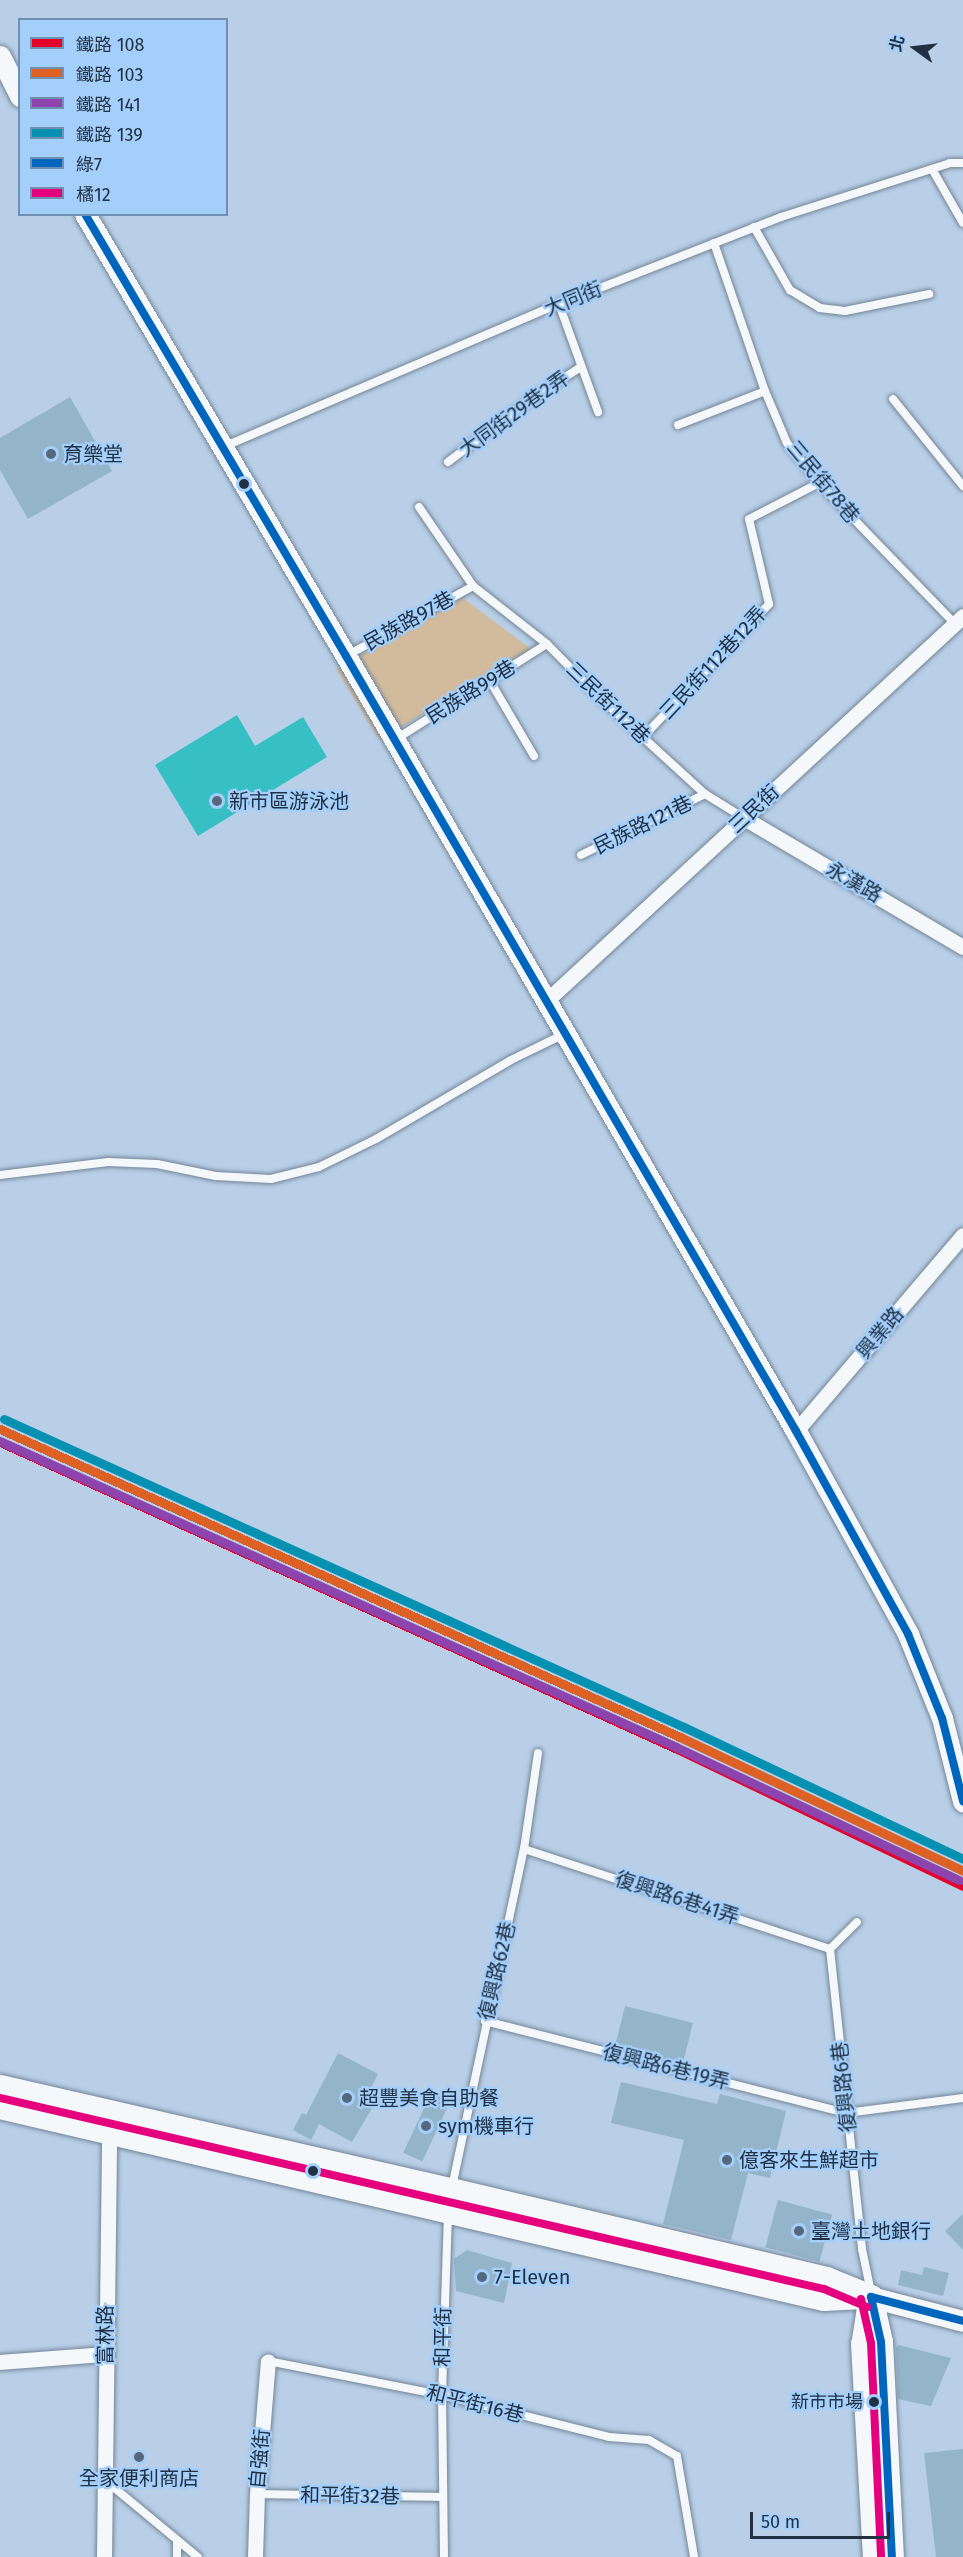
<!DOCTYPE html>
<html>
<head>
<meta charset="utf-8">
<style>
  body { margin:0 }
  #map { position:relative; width:963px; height:2557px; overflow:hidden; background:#b8cfe7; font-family:"Fira Sans","Noto Sans TC",sans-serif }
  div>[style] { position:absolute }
  .green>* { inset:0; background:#d2bb9c }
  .water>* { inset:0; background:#37c0c3 }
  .building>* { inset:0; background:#94b5c9; transform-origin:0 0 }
  .roads { filter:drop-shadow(0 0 2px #748597) drop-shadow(0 0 2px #748597) }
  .lane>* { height:8px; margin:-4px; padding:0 4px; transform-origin:4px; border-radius:4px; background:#f4f8fb }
  .street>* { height:15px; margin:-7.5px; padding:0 7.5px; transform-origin:7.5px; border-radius:7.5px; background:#f4f8fb }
  .secondary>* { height:21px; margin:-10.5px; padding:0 10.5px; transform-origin:10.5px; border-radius:10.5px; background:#f4f8fb }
  .primary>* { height:24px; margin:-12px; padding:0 12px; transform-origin:12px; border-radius:12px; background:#f4f8fb }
  .bus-1>* { height:8px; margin:-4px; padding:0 4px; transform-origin:4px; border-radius:4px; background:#0065bd }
  .bus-2>* { height:8px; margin:-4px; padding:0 4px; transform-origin:4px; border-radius:4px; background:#e5007d }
  .rail-1>* { height:9px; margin:-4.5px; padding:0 4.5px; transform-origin:4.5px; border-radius:4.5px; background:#e4002b }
  .rail-2>* { height:9px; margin:-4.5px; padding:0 4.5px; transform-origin:4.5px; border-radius:4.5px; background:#dd6025 }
  .rail-3>* { height:9px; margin:-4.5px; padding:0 4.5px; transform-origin:4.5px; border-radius:4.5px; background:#8e44ad }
  .rail-4>* { height:9px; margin:-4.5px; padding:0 4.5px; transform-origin:4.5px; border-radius:4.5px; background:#0691b2 }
  .dots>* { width:16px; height:16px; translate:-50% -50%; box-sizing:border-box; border:3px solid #a4cffb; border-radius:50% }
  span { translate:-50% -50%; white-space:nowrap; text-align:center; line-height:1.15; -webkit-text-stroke:4.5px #a4cffb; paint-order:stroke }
  .bus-label { font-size:18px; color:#203143 }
  .right { translate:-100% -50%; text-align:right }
  .street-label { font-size:20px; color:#203143 }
  .poi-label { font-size:20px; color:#203143 }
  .left { translate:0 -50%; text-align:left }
  .legend { position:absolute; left:18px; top:18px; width:210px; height:198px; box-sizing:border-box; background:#a4cffb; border:2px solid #6f90b1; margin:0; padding:8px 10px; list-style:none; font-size:18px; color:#203143 }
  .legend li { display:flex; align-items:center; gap:12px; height:30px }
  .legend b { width:30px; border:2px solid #6f90b1 }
  .north { position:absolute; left:885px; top:18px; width:60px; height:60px; -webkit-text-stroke:4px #a4cffb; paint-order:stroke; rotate:285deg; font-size:16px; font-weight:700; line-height:24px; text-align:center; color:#203143 }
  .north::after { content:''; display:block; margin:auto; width:21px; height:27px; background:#203143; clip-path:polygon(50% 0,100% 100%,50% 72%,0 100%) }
  .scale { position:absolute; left:750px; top:2512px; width:140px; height:27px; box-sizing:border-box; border:3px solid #203143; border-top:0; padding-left:8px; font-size:18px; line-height:21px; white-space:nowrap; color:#203143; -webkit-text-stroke:4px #a4cffb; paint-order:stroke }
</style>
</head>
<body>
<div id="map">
  <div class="green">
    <i style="clip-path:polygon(463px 598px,531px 649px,379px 740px,336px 669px)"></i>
  </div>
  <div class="water">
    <i style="clip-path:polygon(237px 715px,255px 746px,303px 717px,327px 757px,198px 836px,155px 765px)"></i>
  </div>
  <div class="building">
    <i style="clip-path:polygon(70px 397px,112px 471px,28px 519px,0 470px,0 438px)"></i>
    <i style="left:625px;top:2006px;width:70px;height:42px;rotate:14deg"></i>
    <i style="clip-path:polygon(338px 2053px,378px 2074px,371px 2088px,381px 2093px,352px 2142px,319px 2124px,311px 2140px,293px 2130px,302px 2113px,306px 2115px)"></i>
    <i style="clip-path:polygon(621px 2082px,717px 2104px,720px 2094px,786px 2111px,770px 2178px,748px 2173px,731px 2240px,663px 2224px,684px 2140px,611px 2123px)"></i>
    <i style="left:432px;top:2091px;width:21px;height:68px;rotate:25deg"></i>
    <i style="left:778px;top:2200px;width:56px;height:49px;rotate:15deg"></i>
    <i style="clip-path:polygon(963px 2214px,963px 2250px,945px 2231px)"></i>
    <i style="clip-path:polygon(467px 2250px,512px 2263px,504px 2303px,456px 2291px,454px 2259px)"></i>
    <i style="clip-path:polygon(924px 2267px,949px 2273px,943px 2296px,898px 2285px,901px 2270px,922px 2275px)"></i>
    <i style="clip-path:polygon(899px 2345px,951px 2358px,931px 2406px,898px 2399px,896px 2347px)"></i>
    <i style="clip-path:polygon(963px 2449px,963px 2557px,936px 2557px,924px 2453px)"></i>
  </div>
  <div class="roads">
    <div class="lane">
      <i style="left:932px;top:169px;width:62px;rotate:60.1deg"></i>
      <i style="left:754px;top:227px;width:73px;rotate:60.3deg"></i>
      <i style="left:790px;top:290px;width:35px;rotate:31deg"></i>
      <i style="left:820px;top:308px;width:25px;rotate:7deg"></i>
      <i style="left:845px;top:311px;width:86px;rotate:-11.4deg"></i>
      <i style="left:714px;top:243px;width:157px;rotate:71deg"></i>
      <i style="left:765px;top:391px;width:56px;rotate:67.1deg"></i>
      <i style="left:787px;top:443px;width:51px;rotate:51.3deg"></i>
      <i style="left:819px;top:483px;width:196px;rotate:46deg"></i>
      <i style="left:559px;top:304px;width:115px;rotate:70.1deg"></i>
      <i style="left:893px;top:399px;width:112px;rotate:51.2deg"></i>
      <i style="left:678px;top:425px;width:93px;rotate:-21.3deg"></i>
      <i style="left:223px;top:447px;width:365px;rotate:-23.1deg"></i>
      <i style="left:559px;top:304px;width:238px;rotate:-21.4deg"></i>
      <i style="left:781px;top:217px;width:177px;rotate:-17.7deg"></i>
      <i style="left:950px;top:163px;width:13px"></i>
      <i style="left:448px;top:462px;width:104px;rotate:-37.2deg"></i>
      <i style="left:531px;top:399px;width:59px;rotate:-32.6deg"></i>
      <i style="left:419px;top:507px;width:96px;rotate:55.6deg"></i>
      <i style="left:473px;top:586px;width:94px;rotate:38.1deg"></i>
      <i style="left:547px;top:644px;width:74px;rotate:45.5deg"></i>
      <i style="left:599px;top:697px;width:144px;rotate:42.5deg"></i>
      <i style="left:705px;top:794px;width:46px;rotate:31.6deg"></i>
      <i style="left:348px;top:655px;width:143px;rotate:-28.9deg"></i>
      <i style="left:490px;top:681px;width:87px;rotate:59.6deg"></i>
      <i style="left:643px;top:737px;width:183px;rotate:-46.5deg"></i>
      <i style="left:769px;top:604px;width:87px;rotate:-103.2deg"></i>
      <i style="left:749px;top:519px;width:79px;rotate:-27.2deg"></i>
      <i style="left:396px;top:739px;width:178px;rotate:-32.2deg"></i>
      <i style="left:581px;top:855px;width:138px;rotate:-26.2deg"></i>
      <i style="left:0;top:1175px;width:109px;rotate:-6.9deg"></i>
      <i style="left:108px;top:1162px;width:49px;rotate:2.3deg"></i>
      <i style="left:157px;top:1164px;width:60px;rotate:11.5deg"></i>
      <i style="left:216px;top:1176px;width:55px;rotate:3.1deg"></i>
      <i style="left:271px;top:1179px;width:49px;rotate:-14deg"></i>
      <i style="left:319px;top:1167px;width:64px;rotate:-26.2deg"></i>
      <i style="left:376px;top:1139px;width:156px;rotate:-30.3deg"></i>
      <i style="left:511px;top:1060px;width:59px;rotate:-26.1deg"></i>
      <i style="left:524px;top:1849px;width:322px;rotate:18.1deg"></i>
      <i style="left:830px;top:1949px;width:302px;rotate:83.9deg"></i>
      <i style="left:862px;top:2249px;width:44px;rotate:78.2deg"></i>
      <i style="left:830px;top:1949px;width:38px;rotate:-45deg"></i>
      <i style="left:485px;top:2021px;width:373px;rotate:14.3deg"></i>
      <i style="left:846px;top:2113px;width:118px;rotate:-7.3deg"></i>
      <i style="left:452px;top:2187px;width:346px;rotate:-78deg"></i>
      <i style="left:524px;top:1849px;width:97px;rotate:-81.7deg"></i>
      <i style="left:268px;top:2361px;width:177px;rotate:11.1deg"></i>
      <i style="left:442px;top:2395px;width:172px;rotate:14.1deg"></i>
      <i style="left:609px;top:2437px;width:40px;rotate:4.3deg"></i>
      <i style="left:649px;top:2440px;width:32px;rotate:30deg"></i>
      <i style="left:677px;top:2456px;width:102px;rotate:80.4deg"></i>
      <i style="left:106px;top:2481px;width:119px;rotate:39.6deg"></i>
      <i style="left:257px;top:2494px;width:186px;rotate:0.9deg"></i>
      <i style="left:177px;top:2557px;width:15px;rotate:-90deg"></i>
      <i style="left:444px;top:2557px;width:162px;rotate:-90.7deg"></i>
      <i style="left:442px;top:2395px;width:182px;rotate:-88.1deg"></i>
    </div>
    <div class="street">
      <i style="left:744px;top:818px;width:254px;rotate:30.5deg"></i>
      <i style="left:545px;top:1002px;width:569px;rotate:-42.72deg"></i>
      <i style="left:796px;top:1431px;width:257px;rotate:-49.6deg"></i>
      <i style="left:0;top:2362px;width:105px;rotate:-4.4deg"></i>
      <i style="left:104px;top:2557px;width:432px;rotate:-89.3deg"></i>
      <i style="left:255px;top:2557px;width:63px;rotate:-88.2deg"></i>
      <i style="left:257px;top:2494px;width:133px;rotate:-85.3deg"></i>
    </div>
    <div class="secondary">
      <i style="left:0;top:56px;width:45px;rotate:63.4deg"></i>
      <i style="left:85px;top:214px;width:513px;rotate:59.44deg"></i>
      <i style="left:346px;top:656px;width:896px;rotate:59.86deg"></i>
      <i style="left:796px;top:1431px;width:232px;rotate:61.1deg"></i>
      <i style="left:908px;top:1634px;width:91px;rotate:68deg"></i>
      <i style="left:942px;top:1718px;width:86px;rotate:75.8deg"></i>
      <i style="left:871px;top:2297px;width:95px;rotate:14.6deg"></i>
    </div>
    <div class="primary">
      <i style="left:0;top:2087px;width:463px;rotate:12.9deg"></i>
      <i style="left:451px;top:2190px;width:386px;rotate:13.3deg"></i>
      <i style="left:827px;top:2279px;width:48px;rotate:22.2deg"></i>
      <i style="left:0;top:2107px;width:846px;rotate:13.12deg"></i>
      <i style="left:824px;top:2299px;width:39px;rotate:-3deg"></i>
      <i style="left:871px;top:2297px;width:46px;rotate:77.5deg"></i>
      <i style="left:881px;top:2342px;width:215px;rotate:87.1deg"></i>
      <i style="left:869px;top:2308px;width:36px;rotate:99deg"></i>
      <i style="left:863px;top:2344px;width:213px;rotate:86.8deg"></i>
    </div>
  </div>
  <div class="bus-1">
    <i style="left:85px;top:214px;width:513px;rotate:59.44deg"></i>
    <i style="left:346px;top:656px;width:896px;rotate:59.86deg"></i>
    <i style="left:796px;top:1431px;width:232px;rotate:61.1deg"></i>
    <i style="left:908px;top:1634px;width:91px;rotate:68deg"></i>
    <i style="left:942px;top:1718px;width:86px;rotate:75.8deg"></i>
    <i style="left:871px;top:2297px;width:46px;rotate:77.5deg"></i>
    <i style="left:881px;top:2342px;width:215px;rotate:87.1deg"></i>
    <i style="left:871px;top:2297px;width:95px;rotate:14.6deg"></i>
  </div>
  <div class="bus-2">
    <i style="left:0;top:2098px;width:846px;rotate:13.05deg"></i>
    <i style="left:824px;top:2289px;width:47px;rotate:22.7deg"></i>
    <i style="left:861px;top:2299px;width:45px;rotate:77.2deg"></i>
    <i style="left:871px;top:2343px;width:214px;rotate:87.3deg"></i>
  </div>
  <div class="rail-1">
    <i style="left:0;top:1442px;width:741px;rotate:24.39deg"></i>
    <i style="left:675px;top:1748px;width:319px;rotate:25.6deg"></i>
  </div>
  <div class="rail-2">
    <i style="left:0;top:1429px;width:747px;rotate:24.37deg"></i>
    <i style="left:680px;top:1737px;width:313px;rotate:25.3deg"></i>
  </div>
  <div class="rail-3">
    <i style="left:0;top:1441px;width:742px;rotate:24.35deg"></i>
    <i style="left:676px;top:1747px;width:313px;rotate:25.2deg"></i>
  </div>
  <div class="rail-4">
    <i style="left:4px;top:1419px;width:747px;rotate:24.37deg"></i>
    <i style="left:684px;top:1727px;width:309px;rotate:25.3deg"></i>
  </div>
  <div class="dots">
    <i style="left:51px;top:454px;background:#55687c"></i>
    <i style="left:244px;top:484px;background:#203143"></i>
    <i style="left:217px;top:801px;background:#55687c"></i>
    <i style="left:347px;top:2098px;background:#55687c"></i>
    <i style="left:426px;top:2126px;background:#55687c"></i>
    <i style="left:727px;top:2160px;background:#55687c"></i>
    <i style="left:313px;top:2171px;background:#203143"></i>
    <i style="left:799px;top:2231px;background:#55687c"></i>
    <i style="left:482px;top:2277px;background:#55687c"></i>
    <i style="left:874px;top:2402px;background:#203143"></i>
    <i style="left:139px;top:2457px;background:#55687c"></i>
  </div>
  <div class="bus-label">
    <span class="right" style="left:863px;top:2402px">新市市場</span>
  </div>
  <div class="street-label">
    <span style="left:573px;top:299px;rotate:-22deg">大同街</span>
    <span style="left:514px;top:414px;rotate:-36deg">大同街29巷2弄</span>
    <span style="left:823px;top:482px;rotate:50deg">三民街78巷</span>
    <span style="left:409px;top:621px;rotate:-29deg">民族路97巷</span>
    <span style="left:713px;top:663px;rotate:-47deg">三民街112巷12弄</span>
    <span style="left:471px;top:692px;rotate:-32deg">民族路99巷</span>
    <span style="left:608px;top:703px;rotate:44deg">三民街112巷</span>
    <span style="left:754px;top:809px;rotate:-43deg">三民街</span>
    <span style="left:643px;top:825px;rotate:-26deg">民族路121巷</span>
    <span style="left:854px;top:882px;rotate:30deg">永漢路</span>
    <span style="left:880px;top:1333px;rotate:-50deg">興業路</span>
    <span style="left:677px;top:1898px;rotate:18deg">復興路6巷41弄</span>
    <span style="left:497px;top:1971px;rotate:-77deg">復興路62巷</span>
    <span style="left:666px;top:2067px;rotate:14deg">復興路6巷19弄</span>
    <span style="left:844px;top:2087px;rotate:-96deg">復興路6巷</span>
    <span style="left:105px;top:2335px;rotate:-90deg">富林路</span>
    <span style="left:443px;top:2337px;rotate:-89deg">和平街</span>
    <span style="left:475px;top:2404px;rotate:14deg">和平街16巷</span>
    <span style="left:260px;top:2459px;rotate:-85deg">自強街</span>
    <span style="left:350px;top:2496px;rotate:1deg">和平街32巷</span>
  </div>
  <div class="poi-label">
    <span class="left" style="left:63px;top:454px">育樂堂</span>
    <span class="left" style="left:229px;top:801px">新市區游泳池</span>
    <span class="left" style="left:359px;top:2098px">超豐美食自助餐</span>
    <span class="left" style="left:438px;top:2126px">sym機車行</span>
    <span class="left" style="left:739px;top:2160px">億客來生鮮超市</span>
    <span class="left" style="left:811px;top:2231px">臺灣土地銀行</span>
    <span class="left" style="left:494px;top:2277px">7-Eleven</span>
    <span style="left:139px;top:2478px">全家便利商店</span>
  </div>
  <ul class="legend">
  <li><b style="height:8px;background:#e4002b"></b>鐵路 108</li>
  <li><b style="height:8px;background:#dd6025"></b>鐵路 103</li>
  <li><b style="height:8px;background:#8e44ad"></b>鐵路 141</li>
  <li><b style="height:8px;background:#0691b2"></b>鐵路 139</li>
  <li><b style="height:8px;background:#0065bd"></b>綠7</li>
  <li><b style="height:8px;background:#e5007d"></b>橘12</li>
  </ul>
  <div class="north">北</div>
  <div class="scale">50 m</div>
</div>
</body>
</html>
